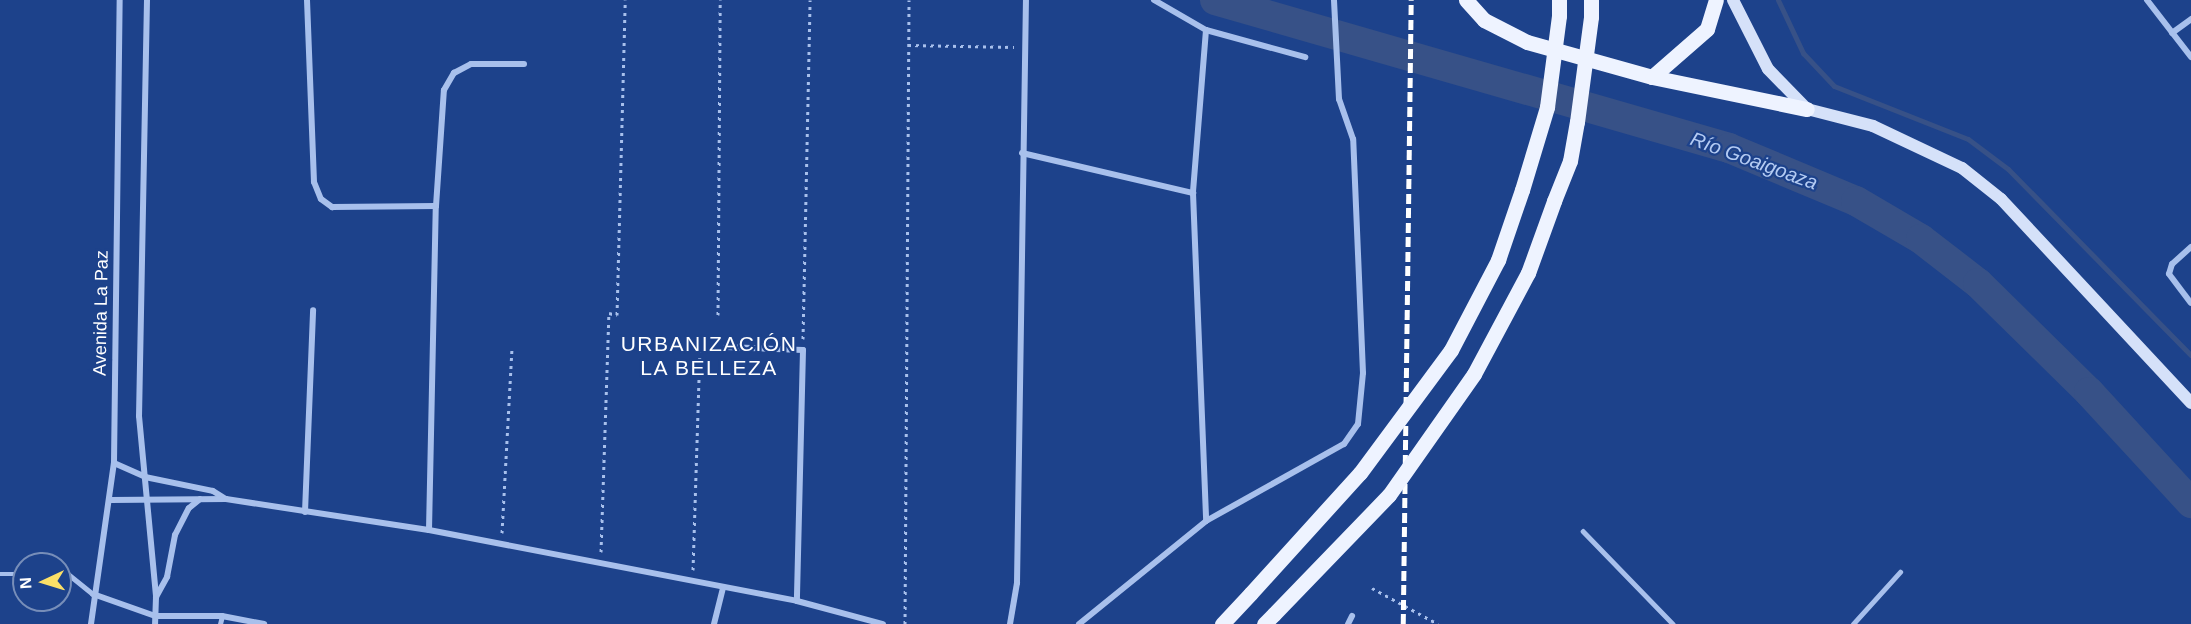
<!DOCTYPE html>
<html>
<head>
<meta charset="utf-8">
<style>
  body { margin:0 }
  #map { position:relative; width:2191px; height:624px; overflow:hidden; background:#1d428b; font-family:Helvetica,sans-serif }
  div>[style] { position:absolute }
  .stream>* { height:5px; margin:-2.5px; padding:0 2.5px; transform-origin:2.5px; border-radius:2.5px; background:#375187 }
  .river>* { height:30px; margin:-15px; padding:0 15px; transform-origin:15px; border-radius:15px; background:#375187 }
  .path>* { height:3px; margin-top:-1.5px; transform-origin:0; background:repeating-linear-gradient(90deg,#a8c0ec 0 3px,transparent 0 7.5px) }
  .lane>* { height:4.5px; margin:-2.25px; padding:0 2.25px; transform-origin:2.25px; border-radius:2.25px; background:#a8c0ec }
  .street>* { height:6px; margin:-3px; padding:0 3px; transform-origin:3px; border-radius:3px; background:#a8c0ec }
  .secondary>* { height:12px; margin:-6px; padding:0 6px; transform-origin:6px; border-radius:6px; background:#d5e1f9 }
  .primary>* { height:15px; margin:-7.5px; padding:0 7.5px; transform-origin:7.5px; border-radius:7.5px; background:#eef3ff }
  .rail>* { height:4.5px; margin-top:-2.25px; transform-origin:0; background:repeating-linear-gradient(90deg,#fff 0 10px,transparent 0 14.5px) }
  .primary-bridge>* { height:15px; margin:-7.5px; padding:0 7.5px; transform-origin:7.5px; border-radius:7.5px; background:#eef3ff }
  span { translate:-50% -50%; white-space:nowrap; text-align:center; line-height:1.15; -webkit-text-stroke:4.5px #1d428b; paint-order:stroke }
  .street-label { font-size:18px; color:#fff }
  .water-label { font-size:20px; color:#b4cbf3; font-style:italic }
  .quarter-label { font-size:21px; color:#fff; letter-spacing:1.5px }
  .north { position:absolute; left:12px; top:552px; width:60px; height:60px; box-sizing:border-box; background:#1d428b; border:2px solid #778eb9; border-radius:50%; rotate:266deg; font-size:16px; font-weight:700; line-height:24px; text-align:center; color:#fff }
  .north::after { content:''; display:block; margin:auto; width:21px; height:27px; background:#fce067; clip-path:polygon(50% 0,100% 100%,50% 72%,0 100%) }
</style>
</head>
<body>
<div id="map">
  <div class="stream">
    <i style="left:1778px;top:0;width:59px;rotate:64.7deg"></i>
    <i style="left:1803px;top:53px;width:45px;rotate:46.8deg"></i>
    <i style="left:1834px;top:86px;width:144px;rotate:21.6deg"></i>
    <i style="left:1968px;top:139px;width:50px;rotate:36.9deg"></i>
    <i style="left:2008px;top:169px;width:261px;rotate:45.5deg"></i>
  </div>
  <div class="river">
    <i style="left:1215px;top:0;width:535px;rotate:16.06deg"></i>
    <i style="left:1729px;top:148px;width:138px;rotate:22.7deg"></i>
    <i style="left:1856px;top:201px;width:75px;rotate:30.3deg"></i>
    <i style="left:1921px;top:239px;width:72px;rotate:37.7deg"></i>
    <i style="left:1978px;top:283px;width:156px;rotate:44.5deg"></i>
    <i style="left:2089px;top:392px;width:151px;rotate:47.4deg"></i>
  </div>
  <div class="path">
    <i style="left:908px;top:45px;width:106px;rotate:1.1deg"></i>
    <i style="left:718px;top:315px;width:315px;rotate:-89.6deg"></i>
    <i style="left:803px;top:339px;width:339px;rotate:-88.8deg"></i>
    <i style="left:502px;top:533px;width:183px;rotate:-86.9deg"></i>
    <i style="left:601px;top:552px;width:239px;rotate:-88.1deg"></i>
    <i style="left:609px;top:313px;width:8px;rotate:14deg"></i>
    <i style="left:617px;top:315px;width:315px;rotate:-88.5deg"></i>
    <i style="left:693px;top:570px;width:218px;rotate:-88.2deg"></i>
    <i style="left:1372px;top:588px;width:75px;rotate:28.6deg"></i>
    <i style="left:905px;top:624px;width:624px;rotate:-89.63deg"></i>
  </div>
  <div class="lane">
    <i style="left:1583px;top:531px;width:129px;rotate:45.9deg"></i>
    <i style="left:60px;top:573px;width:7px"></i>
    <i style="left:67px;top:573px;width:33px;rotate:39deg"></i>
    <i style="left:0;top:574px;width:24px"></i>
    <i style="left:220px;top:624px;width:8px;rotate:-76deg"></i>
    <i style="left:1853px;top:624px;width:70px;rotate:-47.9deg"></i>
  </div>
  <div class="street">
    <i style="left:147px;top:0;width:416px;rotate:91.1deg"></i>
    <i style="left:139px;top:416px;width:182px;rotate:84.6deg"></i>
    <i style="left:156px;top:597px;width:27px;rotate:92deg"></i>
    <i style="left:307px;top:0;width:182px;rotate:87.8deg"></i>
    <i style="left:314px;top:182px;width:18px;rotate:68deg"></i>
    <i style="left:321px;top:199px;width:14px;rotate:36deg"></i>
    <i style="left:332px;top:207px;width:104px;rotate:-0.6deg"></i>
    <i style="left:1154px;top:0;width:60px;rotate:30deg"></i>
    <i style="left:1206px;top:30px;width:103px;rotate:15.3deg"></i>
    <i style="left:2147px;top:0;width:72px;rotate:52.3deg"></i>
    <i style="left:1206px;top:30px;width:164px;rotate:94.6deg"></i>
    <i style="left:1193px;top:193px;width:328px;rotate:87.7deg"></i>
    <i style="left:2172px;top:33px;width:24px;rotate:-36deg"></i>
    <i style="left:1022px;top:153px;width:176px;rotate:13.2deg"></i>
    <i style="left:2191px;top:247px;width:25px;rotate:138deg"></i>
    <i style="left:2172px;top:264px;width:10px;rotate:107deg"></i>
    <i style="left:2169px;top:274px;width:36px;rotate:53deg"></i>
    <i style="left:726px;top:347px;width:77px;rotate:2.2deg"></i>
    <i style="left:803px;top:350px;width:251px;rotate:91.4deg"></i>
    <i style="left:114px;top:463px;width:34px;rotate:24deg"></i>
    <i style="left:145px;top:477px;width:69px;rotate:11.6deg"></i>
    <i style="left:213px;top:491px;width:15px;rotate:32deg"></i>
    <i style="left:111px;top:500px;width:115px;rotate:-0.5deg"></i>
    <i style="left:226px;top:499px;width:205px;rotate:8.7deg"></i>
    <i style="left:429px;top:530px;width:375px;rotate:10.9deg"></i>
    <i style="left:797px;top:601px;width:89px;rotate:15deg"></i>
    <i style="left:305px;top:512px;width:202px;rotate:-87.7deg"></i>
    <i style="left:429px;top:530px;width:324px;rotate:-88.8deg"></i>
    <i style="left:436px;top:206px;width:116px;rotate:-86.1deg"></i>
    <i style="left:444px;top:90px;width:20px;rotate:-60deg"></i>
    <i style="left:454px;top:73px;width:19px;rotate:-28deg"></i>
    <i style="left:471px;top:64px;width:53px"></i>
    <i style="left:93px;top:594px;width:66px;rotate:19.5deg"></i>
    <i style="left:155px;top:616px;width:67px"></i>
    <i style="left:222px;top:616px;width:43px;rotate:10.8deg"></i>
    <i style="left:156px;top:597px;width:23px;rotate:-61deg"></i>
    <i style="left:167px;top:577px;width:43px;rotate:-79.2deg"></i>
    <i style="left:175px;top:535px;width:30px;rotate:-63deg"></i>
    <i style="left:189px;top:508px;width:14px;rotate:-39deg"></i>
    <i style="left:91px;top:624px;width:163px;rotate:-81.9deg"></i>
    <i style="left:114px;top:463px;width:463px;rotate:-89.3deg"></i>
    <i style="left:714px;top:624px;width:38px;rotate:-76deg"></i>
    <i style="left:1010px;top:624px;width:42px;rotate:-80.3deg"></i>
    <i style="left:1017px;top:583px;width:583px;rotate:-89.12deg"></i>
    <i style="left:1079px;top:624px;width:164px;rotate:-39deg"></i>
    <i style="left:1206px;top:521px;width:158px;rotate:-29.2deg"></i>
    <i style="left:1344px;top:444px;width:24px;rotate:-55deg"></i>
    <i style="left:1358px;top:424px;width:51px;rotate:-84.4deg"></i>
    <i style="left:1363px;top:373px;width:234px;rotate:-92.4deg"></i>
    <i style="left:1353px;top:139px;width:42px;rotate:-109.3deg"></i>
    <i style="left:1339px;top:99px;width:99px;rotate:-92.9deg"></i>
    <i style="left:1348px;top:624px;width:9px;rotate:-63deg"></i>
  </div>
  <div class="secondary">
    <i style="left:1733px;top:0;width:77px;rotate:63.1deg"></i>
    <i style="left:1768px;top:69px;width:56px;rotate:45.7deg"></i>
    <i style="left:1807px;top:109px;width:68px;rotate:14.4deg"></i>
    <i style="left:1873px;top:126px;width:98px;rotate:25.3deg"></i>
    <i style="left:1962px;top:168px;width:50px;rotate:38.5deg"></i>
    <i style="left:2001px;top:199px;width:279px;rotate:47deg"></i>
  </div>
  <div class="primary">
    <i style="left:1466px;top:0;width:27px;rotate:48deg"></i>
    <i style="left:1484px;top:20px;width:48px;rotate:27.1deg"></i>
    <i style="left:1527px;top:42px;width:130px;rotate:15.6deg"></i>
    <i style="left:1652px;top:77px;width:158px;rotate:11.7deg"></i>
    <i style="left:1559px;top:0;width:16px;rotate:90deg"></i>
    <i style="left:1591px;top:0;width:17px;rotate:90deg"></i>
    <i style="left:1652px;top:77px;width:73px;rotate:-41.1deg"></i>
    <i style="left:1707px;top:29px;width:30px;rotate:-73deg"></i>
    <i style="left:1498px;top:260px;width:74px;rotate:-71.1deg"></i>
    <i style="left:1528px;top:273px;width:77px;rotate:-70.1deg"></i>
    <i style="left:1222px;top:624px;width:42px;rotate:-46.9deg"></i>
    <i style="left:1264px;top:624px;width:14px;rotate:-45deg"></i>
  </div>
  <div class="rail">
    <i style="left:1403px;top:624px;width:624px;rotate:-89.27deg"></i>
  </div>
  <div class="primary-bridge">
    <i style="left:1522px;top:190px;width:87px;rotate:-73.2deg"></i>
    <i style="left:1547px;top:107px;width:92px;rotate:-82.5deg"></i>
    <i style="left:1554px;top:201px;width:43px;rotate:-68.2deg"></i>
    <i style="left:1570px;top:161px;width:40px;rotate:-80deg"></i>
    <i style="left:1577px;top:122px;width:106px;rotate:-82.4deg"></i>
    <i style="left:1251px;top:593px;width:162px;rotate:-47.8deg"></i>
    <i style="left:1360px;top:473px;width:153px;rotate:-53.5deg"></i>
    <i style="left:1451px;top:350px;width:102px;rotate:-62.4deg"></i>
    <i style="left:1274px;top:614px;width:165px;rotate:-46deg"></i>
    <i style="left:1389px;top:495px;width:148px;rotate:-54.9deg"></i>
    <i style="left:1474px;top:374px;width:115px;rotate:-61.9deg"></i>
  </div>
  <div class="street-label">
    <span style="left:101px;top:313px;rotate:-89deg">Avenida La Paz</span>
  </div>
  <div class="water-label">
    <span style="left:1754px;top:161px;rotate:20deg">Río Goaigoaza</span>
  </div>
  <div class="quarter-label">
    <span style="left:709px;top:356px">URBANIZACIÓN<br>LA BELLEZA</span>
  </div>
  <div class="north">N</div>
</div>
</body>
</html>
